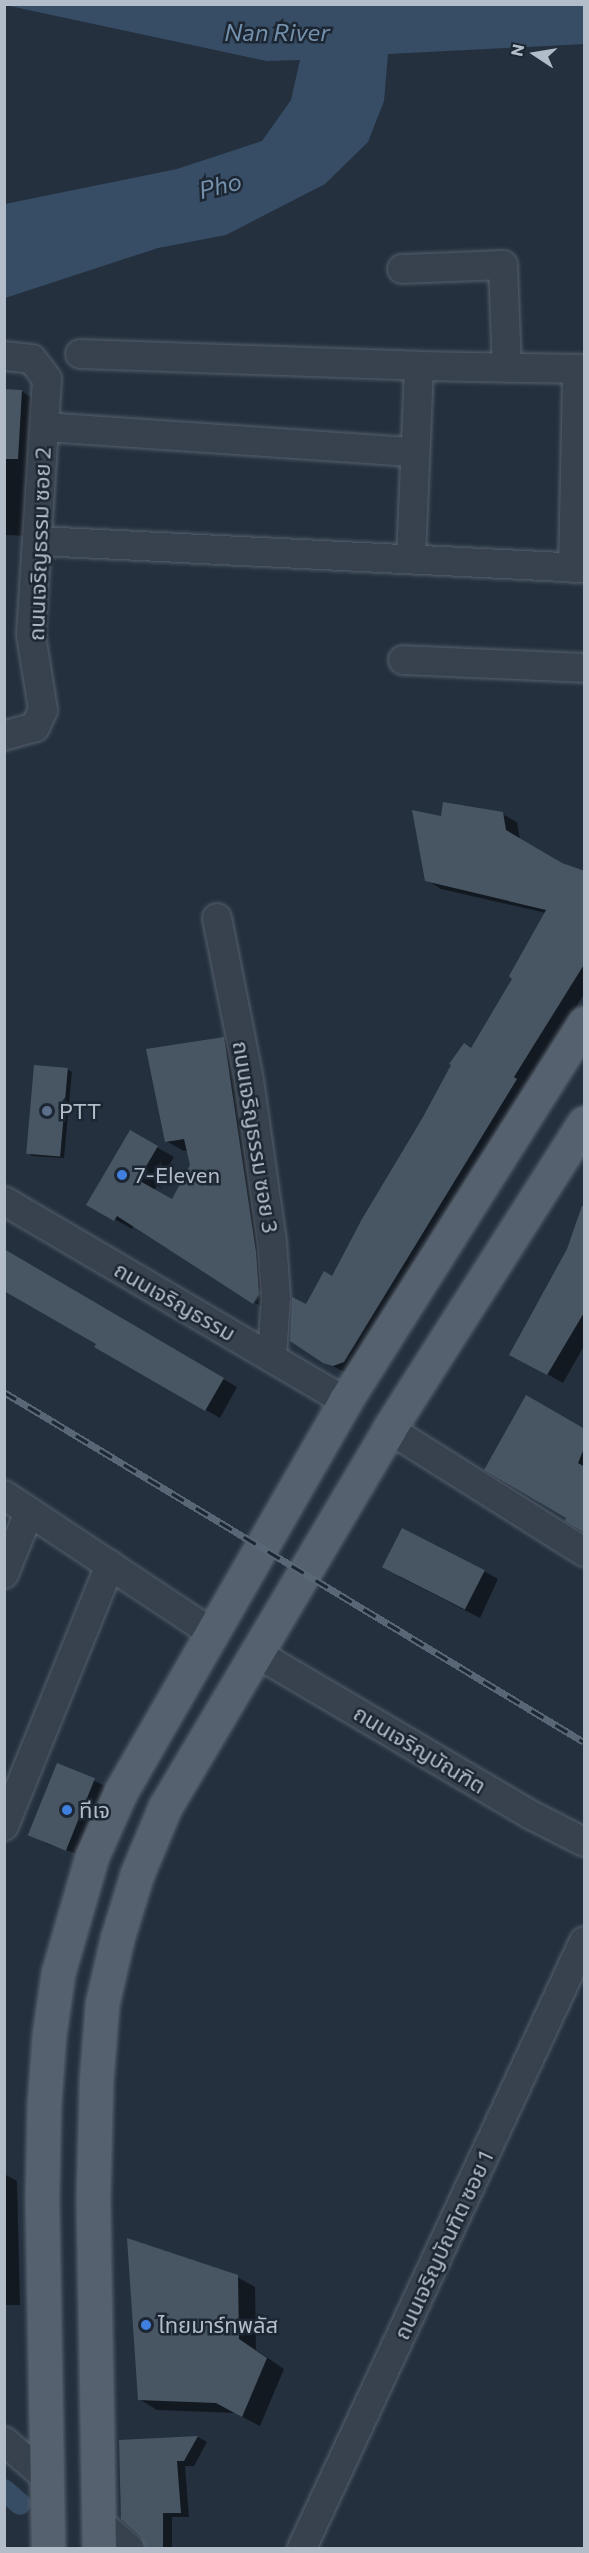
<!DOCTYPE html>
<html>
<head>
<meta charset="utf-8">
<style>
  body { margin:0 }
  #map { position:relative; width:589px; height:2553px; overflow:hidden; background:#24303e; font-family:Commissioner,"Noto Sans Thai",sans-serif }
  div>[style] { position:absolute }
  .water>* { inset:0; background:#374d65 }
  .shadow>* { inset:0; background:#0007 }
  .canal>* { height:22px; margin:-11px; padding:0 11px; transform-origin:11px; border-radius:11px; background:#374d65 }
  .building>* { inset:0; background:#485664; transform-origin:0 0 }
  .roads { filter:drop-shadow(0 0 2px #56606c) drop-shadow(0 0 2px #56606c) }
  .minor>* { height:28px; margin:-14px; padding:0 14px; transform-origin:14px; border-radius:14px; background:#38424e }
  .major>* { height:33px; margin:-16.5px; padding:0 16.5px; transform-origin:16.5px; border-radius:16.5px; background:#55616e }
  .rail>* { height:7px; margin-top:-3.5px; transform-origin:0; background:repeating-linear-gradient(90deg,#1d2733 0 14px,#596675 0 28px); box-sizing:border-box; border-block:2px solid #596675 }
  .dots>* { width:16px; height:16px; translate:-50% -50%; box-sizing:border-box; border:3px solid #1d2733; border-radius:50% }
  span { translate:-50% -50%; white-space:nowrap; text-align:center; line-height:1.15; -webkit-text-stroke:5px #1d2733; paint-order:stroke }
  .street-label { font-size:22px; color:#b3bdc9 }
  .poi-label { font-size:22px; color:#b3bdc9 }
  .left { translate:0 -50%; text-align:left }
  .water-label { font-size:24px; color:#7390ac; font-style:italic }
  .frame { position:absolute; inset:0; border:6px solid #b3bdc9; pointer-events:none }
  .north { position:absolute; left:505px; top:24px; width:60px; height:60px; -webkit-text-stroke:4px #1d2733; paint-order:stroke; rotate:282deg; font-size:16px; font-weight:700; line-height:24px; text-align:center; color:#b3bdc9 }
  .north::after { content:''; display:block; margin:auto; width:21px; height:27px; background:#b3bdc9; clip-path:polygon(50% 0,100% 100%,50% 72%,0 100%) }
</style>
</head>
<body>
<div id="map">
  <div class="water">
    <i style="clip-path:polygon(5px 5px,584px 5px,584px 44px,388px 54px,384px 101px,368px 142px,325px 184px,226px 235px,158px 248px,5px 298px,5px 204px,177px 169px,262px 141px,291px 100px,300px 60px,267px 61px)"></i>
  </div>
  <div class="shadow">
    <i style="clip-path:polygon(4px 391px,21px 391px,39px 402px,32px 536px,4px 535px)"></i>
    <i style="clip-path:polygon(502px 814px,517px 822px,520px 840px,562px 865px,584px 873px,584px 994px,349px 1374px,324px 1362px,307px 1306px,333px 1278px,472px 1049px,514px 978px,546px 913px,441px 889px,427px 880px,443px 818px)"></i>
    <i style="clip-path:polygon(223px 1039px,241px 1049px,271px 1312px,255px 1303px,265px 1289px,262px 1287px,253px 1301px,134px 1225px,132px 1229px,88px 1204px,130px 1132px,174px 1157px,154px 1191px,173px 1201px,192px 1165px,188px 1150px,184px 1151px,166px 1141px)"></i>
    <i style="clip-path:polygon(67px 1069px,72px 1072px,64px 1158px,32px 1156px,28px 1153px)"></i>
    <i style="clip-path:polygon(584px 1204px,584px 1346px,563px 1383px,511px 1354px,568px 1249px)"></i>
    <i style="clip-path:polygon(4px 1251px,237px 1387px,220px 1418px,96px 1347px,98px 1344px)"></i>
    <i style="clip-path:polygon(584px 1431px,584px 1531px,568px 1517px,486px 1469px)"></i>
    <i style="clip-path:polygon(484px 1571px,498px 1579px,480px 1618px,398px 1576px)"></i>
    <i style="clip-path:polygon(58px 1765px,108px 1787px,81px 1855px,47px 1844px,34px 1836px)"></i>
    <i style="clip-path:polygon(4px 2174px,17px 2181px,20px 2305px,4px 2305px)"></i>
    <i style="clip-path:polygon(237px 2277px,255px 2287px,256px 2350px,284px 2369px,260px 2426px,235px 2413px,157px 2410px,139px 2399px)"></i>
    <i style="clip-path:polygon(198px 2437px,207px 2442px,194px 2466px,185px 2466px,189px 2517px,172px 2517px,172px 2548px,148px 2548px,120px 2442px)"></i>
  </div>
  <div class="canal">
    <i style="left:4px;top:2490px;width:21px;rotate:41deg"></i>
  </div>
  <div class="building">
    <i style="clip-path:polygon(4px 389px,22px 390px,18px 459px,4px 459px)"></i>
    <i style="clip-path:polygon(443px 802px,503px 812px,506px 830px,562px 863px,585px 871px,585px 963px,514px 1077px,517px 1079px,344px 1362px,333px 1366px,323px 1363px,290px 1341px,292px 1297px,306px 1304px,324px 1271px,332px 1276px,362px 1219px,423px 1117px,451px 1065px,449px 1064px,464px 1043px,471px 1048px,512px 979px,509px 976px,546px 910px,425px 881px,412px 810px,441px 816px)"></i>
    <i style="clip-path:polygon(224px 1037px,256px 1252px,259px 1294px,253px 1304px,117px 1216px,114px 1221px,86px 1205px,130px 1130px,158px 1146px,138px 1180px,172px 1199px,190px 1165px,184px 1139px,165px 1142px,146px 1049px)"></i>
    <i style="left:34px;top:1065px;width:34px;height:89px;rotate:5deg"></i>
    <i style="clip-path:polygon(582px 1206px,585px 1206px,585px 1311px,547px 1375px,509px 1355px,567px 1249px)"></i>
    <i style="clip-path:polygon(4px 1249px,224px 1378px,205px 1411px,94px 1347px,96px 1344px,4px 1291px)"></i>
    <i style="clip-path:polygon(526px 1395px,585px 1429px,585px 1446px,578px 1463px,585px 1467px,585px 1533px,565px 1521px,566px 1518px,484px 1470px)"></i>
    <i style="left:402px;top:1528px;width:93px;height:44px;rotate:27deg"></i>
    <i style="left:57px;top:1763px;width:41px;height:78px;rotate:22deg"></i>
    <i style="clip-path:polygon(127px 2238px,238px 2275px,239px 2339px,267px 2358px,242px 2417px,216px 2403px,138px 2400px)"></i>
    <i style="clip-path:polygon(198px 2436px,184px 2461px,177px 2461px,181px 2513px,163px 2513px,163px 2548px,145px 2548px,140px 2536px,121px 2519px,119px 2440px)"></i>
  </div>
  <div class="roads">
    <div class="minor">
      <i style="left:402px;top:269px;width:101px;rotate:-2.3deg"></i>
      <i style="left:503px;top:265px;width:103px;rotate:87.8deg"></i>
      <i style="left:80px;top:354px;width:339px;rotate:2deg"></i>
      <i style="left:419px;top:366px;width:165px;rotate:1deg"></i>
      <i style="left:4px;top:356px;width:28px;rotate:6deg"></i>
      <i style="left:32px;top:359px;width:25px;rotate:53deg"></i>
      <i style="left:47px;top:379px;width:256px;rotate:93.6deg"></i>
      <i style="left:31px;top:635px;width:76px;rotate:80.9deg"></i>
      <i style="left:43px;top:710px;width:19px;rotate:115deg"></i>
      <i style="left:35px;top:727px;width:32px;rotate:164deg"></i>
      <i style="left:44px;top:427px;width:372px;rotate:3.9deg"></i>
      <i style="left:39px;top:541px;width:546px;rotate:2.84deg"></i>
      <i style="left:411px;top:559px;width:193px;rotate:-87.6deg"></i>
      <i style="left:573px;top:568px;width:199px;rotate:-88.8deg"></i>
      <i style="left:403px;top:660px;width:181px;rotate:2.5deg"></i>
      <i style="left:217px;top:918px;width:165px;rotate:78.8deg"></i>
      <i style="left:249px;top:1080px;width:163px;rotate:81.9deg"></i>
      <i style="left:272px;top:1241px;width:56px;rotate:85.9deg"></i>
      <i style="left:276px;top:1297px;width:61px;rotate:93.8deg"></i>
      <i style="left:4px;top:1201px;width:395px;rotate:30.4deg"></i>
      <i style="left:389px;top:1429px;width:231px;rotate:32.2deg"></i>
      <i style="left:4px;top:1495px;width:247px;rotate:33.6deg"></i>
      <i style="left:4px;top:1574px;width:67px;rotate:-68deg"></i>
      <i style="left:256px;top:1653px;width:319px;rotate:30.5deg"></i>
      <i style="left:531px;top:1815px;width:59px;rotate:27deg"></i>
      <i style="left:4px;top:1826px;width:282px;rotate:-67.9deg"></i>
      <i style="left:4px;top:2441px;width:57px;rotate:40.7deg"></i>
      <i style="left:99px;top:2522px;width:40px;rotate:41deg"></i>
      <i style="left:302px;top:2548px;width:669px;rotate:-65.08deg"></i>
    </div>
    <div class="major">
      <i style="left:48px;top:2548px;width:352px;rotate:-91deg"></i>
      <i style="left:42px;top:2196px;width:92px;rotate:-88.8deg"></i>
      <i style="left:44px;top:2104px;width:69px;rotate:-85.9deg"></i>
      <i style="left:49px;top:2035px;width:63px;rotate:-81.7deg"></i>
      <i style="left:58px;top:1973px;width:122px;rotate:-73.8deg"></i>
      <i style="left:92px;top:1856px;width:69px;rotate:-66deg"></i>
      <i style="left:120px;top:1793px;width:452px;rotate:-60.1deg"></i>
      <i style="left:345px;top:1401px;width:447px;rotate:-57.7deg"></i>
      <i style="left:99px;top:2548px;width:351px;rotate:-91deg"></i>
      <i style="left:93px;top:2197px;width:116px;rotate:-88.5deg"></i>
      <i style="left:96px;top:2081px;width:77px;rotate:-85.5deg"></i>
      <i style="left:102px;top:2004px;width:67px;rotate:-77deg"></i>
      <i style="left:117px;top:1939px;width:68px;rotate:-72.9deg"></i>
      <i style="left:137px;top:1874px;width:73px;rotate:-67.3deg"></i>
      <i style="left:165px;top:1807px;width:439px;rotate:-59.3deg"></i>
      <i style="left:389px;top:1429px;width:363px;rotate:-57.5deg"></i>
    </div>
  </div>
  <div class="rail">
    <i style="left:4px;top:1392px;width:677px;rotate:31.11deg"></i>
  </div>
  <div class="dots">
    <i style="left:47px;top:1111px;background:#5c6f8a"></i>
    <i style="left:122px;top:1175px;background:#3f7fe0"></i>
    <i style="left:67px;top:1810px;background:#3f7fe0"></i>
    <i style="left:146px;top:2325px;background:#3f7fe0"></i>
  </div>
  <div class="street-label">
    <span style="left:39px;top:544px;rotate:-88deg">ถนนเจริญธรรม ซอย 2</span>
    <span style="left:256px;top:1137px;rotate:81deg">ถนนเจริญธรรม ซอย 3</span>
    <span style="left:175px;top:1301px;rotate:30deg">ถนนเจริญธรรม</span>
    <span style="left:420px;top:1749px;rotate:31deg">ถนนเจริญบัณฑิต</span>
    <span style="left:443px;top:2245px;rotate:-65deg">ถนนเจริญบัณฑิต ซอย 1</span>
  </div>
  <div class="poi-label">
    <span class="left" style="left:59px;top:1111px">PTT</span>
    <span class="left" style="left:134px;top:1175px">7-Eleven</span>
    <span class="left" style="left:79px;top:1810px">ทีเจ</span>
    <span class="left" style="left:158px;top:2325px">ไทยมาร์ทพลัส</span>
  </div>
  <div class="water-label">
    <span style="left:277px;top:32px">Nan River</span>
    <span style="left:220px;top:185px;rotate:-14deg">Pho</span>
  </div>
  <div class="frame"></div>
  <div class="north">N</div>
</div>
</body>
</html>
